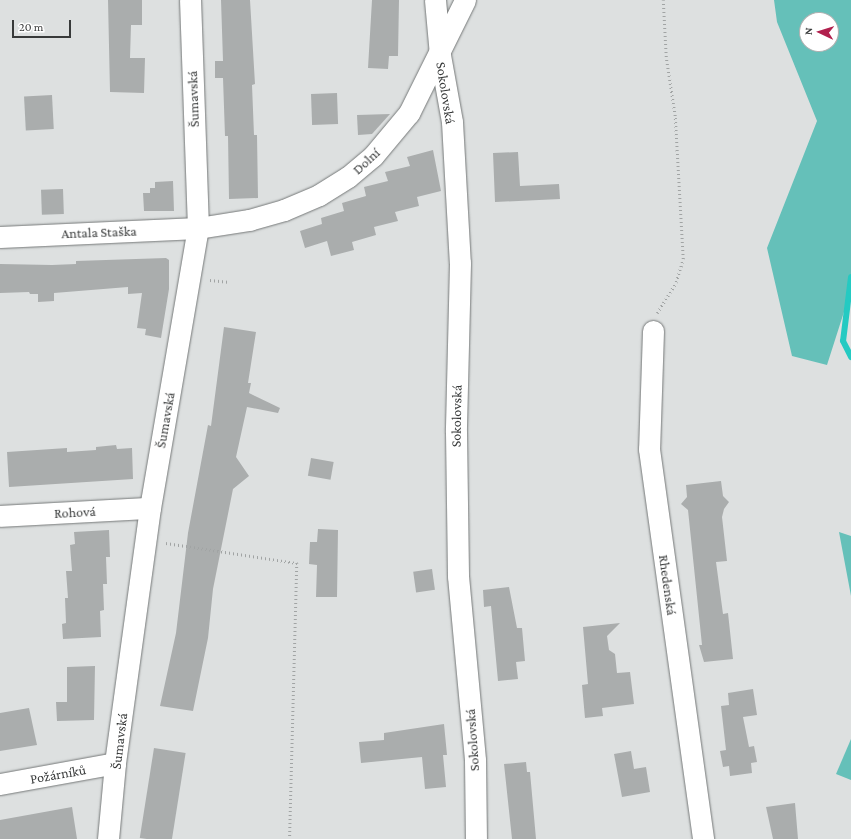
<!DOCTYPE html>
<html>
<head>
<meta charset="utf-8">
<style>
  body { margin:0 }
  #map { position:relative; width:851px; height:839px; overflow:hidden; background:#dde0e0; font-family:"Crimson Pro",serif }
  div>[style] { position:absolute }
  .green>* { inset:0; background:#65c0b9 }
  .stream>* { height:6px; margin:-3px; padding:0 3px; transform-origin:3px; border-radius:3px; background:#24cac2 }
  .building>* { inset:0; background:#aaadad; transform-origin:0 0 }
  .path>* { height:2.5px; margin-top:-1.25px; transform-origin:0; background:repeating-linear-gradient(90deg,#a1a4a4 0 1px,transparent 0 4px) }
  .roads { filter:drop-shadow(0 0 1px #757878) drop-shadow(0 0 1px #757878) }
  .minor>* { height:21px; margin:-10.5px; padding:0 10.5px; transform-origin:10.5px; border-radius:10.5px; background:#fff }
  span { translate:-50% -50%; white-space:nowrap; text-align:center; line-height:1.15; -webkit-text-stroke:4px #fff; paint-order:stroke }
  .street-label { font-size:14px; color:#383a3a }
  .north { position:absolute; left:799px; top:12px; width:40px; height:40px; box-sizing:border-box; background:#fff; border:1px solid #afb0b0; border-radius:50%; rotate:274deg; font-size:11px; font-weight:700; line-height:16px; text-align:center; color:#383a3a }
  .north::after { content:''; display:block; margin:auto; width:14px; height:18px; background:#b1204d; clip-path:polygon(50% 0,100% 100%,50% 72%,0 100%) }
  .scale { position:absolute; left:12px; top:20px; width:59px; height:18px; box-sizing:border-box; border:2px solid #383a3a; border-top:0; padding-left:5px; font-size:12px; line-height:14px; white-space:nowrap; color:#383a3a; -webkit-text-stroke:3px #fff; paint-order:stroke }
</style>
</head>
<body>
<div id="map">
  <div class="green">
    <i style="clip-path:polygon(evenodd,774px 0,851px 0,851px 290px,827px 365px,792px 356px,767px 248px,817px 121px,777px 22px,774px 0,807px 20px,831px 20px,831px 44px,807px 44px,807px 20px)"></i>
    <i style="clip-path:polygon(839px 532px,851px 536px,851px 596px)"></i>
    <i style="clip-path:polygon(851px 739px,851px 780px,836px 774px)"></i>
  </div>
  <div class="stream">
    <i style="left:851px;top:277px;width:64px;rotate:97.1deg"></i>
    <i style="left:843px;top:341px;width:18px;rotate:63deg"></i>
  </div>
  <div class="building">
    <i style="clip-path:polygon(108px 0,142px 0,142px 25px,131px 25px,130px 58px,145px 58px,144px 93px,110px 92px)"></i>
    <i style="clip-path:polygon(221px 0,250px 0,255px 84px,252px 85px,254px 135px,257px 135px,258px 198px,229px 199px,228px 136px,225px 136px,223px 78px,215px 78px,215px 61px,223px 61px)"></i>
    <i style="clip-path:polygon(372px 0,399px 0,398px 56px,389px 56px,388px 69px,368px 68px)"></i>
    <i style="left:337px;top:93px;width:31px;height:26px;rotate:88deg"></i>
    <i style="left:52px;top:95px;width:34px;height:28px;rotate:87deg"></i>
    <i style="clip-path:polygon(390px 114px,372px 134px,358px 135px,357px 115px)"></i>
    <i style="clip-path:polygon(433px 150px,441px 191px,417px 197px,419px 206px,395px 212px,398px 221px,374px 227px,376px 235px,352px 242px,354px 250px,331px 256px,327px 241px,305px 248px,300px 231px,322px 224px,321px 218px,344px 211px,342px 203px,366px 196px,364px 187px,388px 181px,385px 172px,410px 166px,407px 157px)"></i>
    <i style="clip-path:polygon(518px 152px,520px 186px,559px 184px,560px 199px,495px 202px,493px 153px)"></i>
    <i style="clip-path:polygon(173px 181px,174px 211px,144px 211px,143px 193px,150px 193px,150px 188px,155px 188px,155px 182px)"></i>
    <i style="left:63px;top:189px;width:25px;height:22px;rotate:88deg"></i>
    <i style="clip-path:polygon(166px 258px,169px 260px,169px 289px,161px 338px,145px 335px,146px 329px,137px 328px,142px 293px,128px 294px,128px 287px,54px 293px,54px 301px,38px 302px,38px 294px,30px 294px,29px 292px,0 293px,0 264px,52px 265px,76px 264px,76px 261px)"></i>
    <i style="clip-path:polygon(224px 327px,256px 332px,248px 383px,251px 383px,249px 393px,280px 408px,278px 413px,247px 407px,236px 457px,249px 476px,233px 489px,213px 589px,208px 638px,193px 711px,160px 706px,176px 633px,188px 533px,208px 425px,211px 426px)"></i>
    <i style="clip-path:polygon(116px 445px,117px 449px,132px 448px,133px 479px,9px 487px,7px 452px,67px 448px,67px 452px,96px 450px,96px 447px)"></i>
    <i style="left:311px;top:458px;width:23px;height:18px;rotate:10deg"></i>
    <i style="clip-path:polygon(721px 481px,723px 496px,729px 502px,724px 509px,722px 517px,727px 561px,716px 562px,723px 614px,728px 613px,733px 659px,704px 662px,699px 645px,702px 645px,688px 510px,681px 504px,687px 497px,686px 485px)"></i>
    <i style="clip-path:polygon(318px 529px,338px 530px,337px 597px,316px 597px,317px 565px,309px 564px,310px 542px,317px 542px)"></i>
    <i style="clip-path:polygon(109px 530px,110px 557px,106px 557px,107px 584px,103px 584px,104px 610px,100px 611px,101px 637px,63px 639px,62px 624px,66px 623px,65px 598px,68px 598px,66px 571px,72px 571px,70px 545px,75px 544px,74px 532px)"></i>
    <i style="left:432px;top:569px;width:21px;height:19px;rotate:82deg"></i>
    <i style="clip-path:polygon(509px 587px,517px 628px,522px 628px,525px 661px,516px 662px,518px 679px,498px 681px,491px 606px,484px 607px,483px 590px)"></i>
    <i style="clip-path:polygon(620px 623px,607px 636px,609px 650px,615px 654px,617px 673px,630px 672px,634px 704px,602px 708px,603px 716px,585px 718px,582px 685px,588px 684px,583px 627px)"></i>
    <i style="clip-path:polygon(95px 666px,94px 720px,57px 721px,56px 702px,67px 702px,67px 667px)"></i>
    <i style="clip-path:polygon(753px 689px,757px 715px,743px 717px,749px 747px,754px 746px,757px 762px,751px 763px,752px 773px,730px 776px,729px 766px,723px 767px,720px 751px,726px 750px,721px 706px,729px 705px,728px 693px)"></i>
    <i style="clip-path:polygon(29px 708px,37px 745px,0 751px,0 713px)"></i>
    <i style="clip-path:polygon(444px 724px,447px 755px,443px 755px,446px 787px,425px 789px,422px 757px,361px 763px,359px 742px,384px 740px,384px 733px)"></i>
    <i style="left:154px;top:748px;width:32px;height:91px;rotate:9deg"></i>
    <i style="clip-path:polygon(631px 751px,634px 769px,646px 767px,650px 792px,622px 797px,614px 754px)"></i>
    <i style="clip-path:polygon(526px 762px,527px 772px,530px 772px,536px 839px,512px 839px,504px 764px)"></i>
    <i style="clip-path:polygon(795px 803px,798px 839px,773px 839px,766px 807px)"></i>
    <i style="clip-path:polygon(72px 807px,77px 839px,0 839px,0 820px)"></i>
  </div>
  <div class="path">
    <i style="left:210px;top:280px;width:20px;rotate:6deg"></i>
    <i style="left:657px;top:313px;width:36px;rotate:-58deg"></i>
    <i style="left:676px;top:282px;width:24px;rotate:-73deg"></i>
    <i style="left:683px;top:259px;width:143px;rotate:-93.2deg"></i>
    <i style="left:675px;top:116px;width:60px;rotate:-98.7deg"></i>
    <i style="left:666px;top:57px;width:57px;rotate:-93deg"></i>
    <i style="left:166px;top:543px;width:133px;rotate:8.7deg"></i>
    <i style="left:297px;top:563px;width:276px;rotate:91.5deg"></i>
  </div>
  <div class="roads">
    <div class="minor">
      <i style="left:435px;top:0;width:55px;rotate:84.8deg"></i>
      <i style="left:440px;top:55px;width:68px;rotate:79.8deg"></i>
      <i style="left:452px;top:122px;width:141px;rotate:86.8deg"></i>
      <i style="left:460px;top:263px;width:169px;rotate:91.4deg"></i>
      <i style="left:456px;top:432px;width:144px;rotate:89.2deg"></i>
      <i style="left:458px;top:576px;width:185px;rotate:84.7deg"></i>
      <i style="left:475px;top:760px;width:79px;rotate:89.3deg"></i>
      <i style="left:0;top:237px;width:198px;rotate:-2.6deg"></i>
      <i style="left:198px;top:228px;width:52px;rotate:-8.9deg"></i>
      <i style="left:249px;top:220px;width:36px;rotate:-16deg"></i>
      <i style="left:284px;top:210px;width:38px;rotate:-23deg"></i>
      <i style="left:319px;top:195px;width:34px;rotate:-32deg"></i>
      <i style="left:348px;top:177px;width:33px;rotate:-40deg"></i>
      <i style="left:373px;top:156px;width:56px;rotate:-50.1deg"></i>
      <i style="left:409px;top:113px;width:126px;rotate:-63.6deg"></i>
      <i style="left:653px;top:331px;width:118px;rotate:91.9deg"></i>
      <i style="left:649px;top:449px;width:394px;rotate:82.1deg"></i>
      <i style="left:0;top:516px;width:150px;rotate:-3.1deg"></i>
      <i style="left:0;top:784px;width:117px;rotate:-10.3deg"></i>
      <i style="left:108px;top:839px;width:76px;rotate:-84.7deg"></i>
      <i style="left:115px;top:763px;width:257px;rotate:-82.2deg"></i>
      <i style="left:150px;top:508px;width:284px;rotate:-80.3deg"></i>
      <i style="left:198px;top:228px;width:228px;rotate:-92deg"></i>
    </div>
  </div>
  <div class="street-label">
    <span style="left:446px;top:93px;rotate:81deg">Sokolovská</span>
    <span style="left:193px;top:99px;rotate:-92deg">Šumavská</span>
    <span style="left:366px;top:161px;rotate:-43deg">Dolní</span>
    <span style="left:99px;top:232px;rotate:-2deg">Antala Staška</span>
    <span style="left:456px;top:416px;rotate:-89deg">Sokolovská</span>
    <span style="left:165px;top:420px;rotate:-80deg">Šumavská</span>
    <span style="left:75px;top:512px;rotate:-3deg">Rohová</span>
    <span style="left:668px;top:585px;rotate:82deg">Rhedenská</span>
    <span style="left:472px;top:740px;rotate:-94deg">Sokolovská</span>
    <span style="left:119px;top:741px;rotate:-83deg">Šumavská</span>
    <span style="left:58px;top:774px;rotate:-10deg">Požárníků</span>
  </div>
  <div class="north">N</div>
  <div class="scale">20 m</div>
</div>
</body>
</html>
